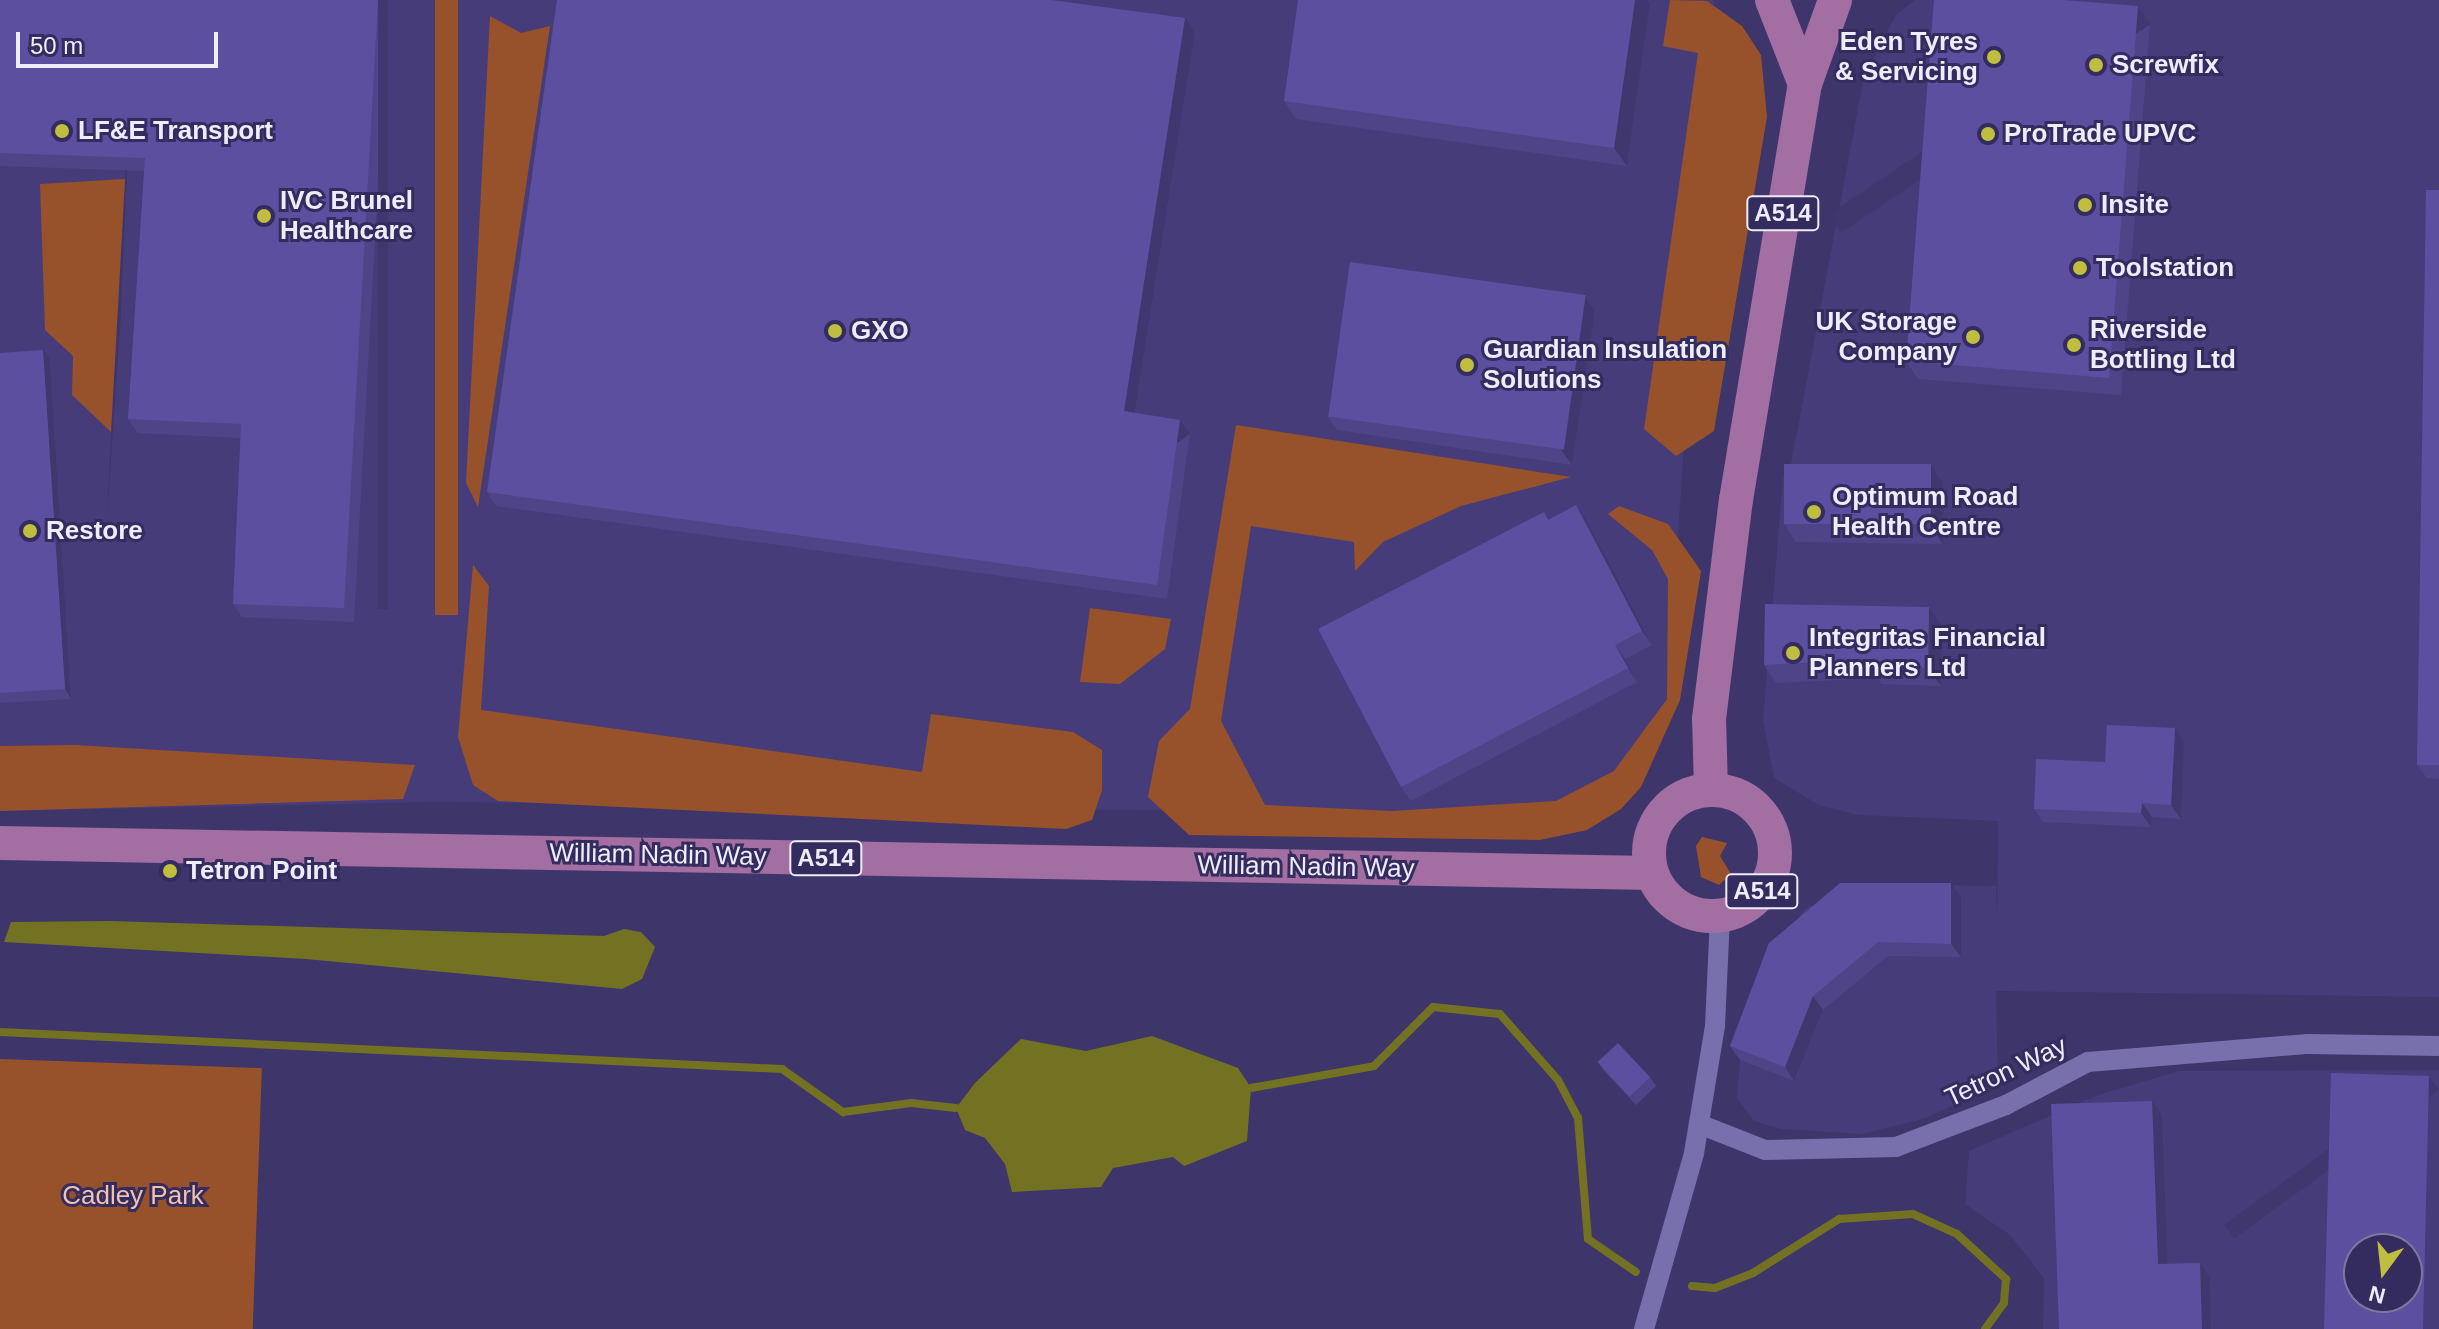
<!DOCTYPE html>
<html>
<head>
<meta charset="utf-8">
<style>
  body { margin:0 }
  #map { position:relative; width:2439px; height:1329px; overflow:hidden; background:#3e356b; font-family:Helvetica,sans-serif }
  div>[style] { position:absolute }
  .built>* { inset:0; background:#463c79 }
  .green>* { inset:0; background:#98522b; transform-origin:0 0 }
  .water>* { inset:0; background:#737222 }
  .stream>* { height:8px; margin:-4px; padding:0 4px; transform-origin:4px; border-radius:4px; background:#737222 }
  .street>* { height:20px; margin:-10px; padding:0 10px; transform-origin:10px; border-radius:10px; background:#7770ac }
  .primary>* { height:34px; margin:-17px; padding:0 17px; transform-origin:17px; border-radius:17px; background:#a36ea1 }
  .primary>.ring { margin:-17px; padding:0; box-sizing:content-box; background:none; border:34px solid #a36ea1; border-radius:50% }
  .wall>* { inset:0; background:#504489 }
  .shaded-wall>* { inset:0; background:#41376f; transform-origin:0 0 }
  .building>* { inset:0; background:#5d4f9f; transform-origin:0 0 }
  .dots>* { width:22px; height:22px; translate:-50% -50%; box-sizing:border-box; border:4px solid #342b5f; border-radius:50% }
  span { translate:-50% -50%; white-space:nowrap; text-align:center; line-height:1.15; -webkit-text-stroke:6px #342b5f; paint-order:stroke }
  .shield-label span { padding:2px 6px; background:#342b5f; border:2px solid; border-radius:6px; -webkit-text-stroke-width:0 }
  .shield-label { font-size:24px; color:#edecf9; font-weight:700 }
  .poi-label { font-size:26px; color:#edecf9; font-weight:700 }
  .right { translate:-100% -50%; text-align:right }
  .left { translate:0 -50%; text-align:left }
  .street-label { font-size:26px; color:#edecf9 }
  .park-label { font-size:26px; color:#f1c3ab }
  .north { position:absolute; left:2343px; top:1233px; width:80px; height:80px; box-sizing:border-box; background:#342b5f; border:2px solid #7e789d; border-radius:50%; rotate:195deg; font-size:22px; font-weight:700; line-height:32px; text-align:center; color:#edecf9 }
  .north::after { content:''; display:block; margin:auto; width:28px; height:36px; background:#c0be41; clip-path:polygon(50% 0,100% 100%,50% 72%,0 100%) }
  .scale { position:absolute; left:16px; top:32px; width:202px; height:36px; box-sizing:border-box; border:4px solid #edecf9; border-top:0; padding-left:10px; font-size:24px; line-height:28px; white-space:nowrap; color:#edecf9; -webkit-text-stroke:6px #342b5f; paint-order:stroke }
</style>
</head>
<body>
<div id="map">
  <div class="built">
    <i style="clip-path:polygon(evenodd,0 0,1714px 0,1667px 699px,1626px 780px,1564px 815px,435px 802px,0 811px,0 0,133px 39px,120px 329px,106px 530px,133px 39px)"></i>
    <i style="clip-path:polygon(1915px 0,2439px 0,2439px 997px,1996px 991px,1998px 1085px,1923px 1119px,1863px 1134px,1780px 1129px,1754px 1121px,1737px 1098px,1740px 1060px,1767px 969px,1804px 909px,1869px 884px,1996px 886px,1997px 915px,1998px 821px,1858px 815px,1819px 805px,1774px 778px,1763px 720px,1783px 478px,1790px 469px,1864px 77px,1896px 15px)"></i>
    <i style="clip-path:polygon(evenodd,2439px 1070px,2439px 1329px,2043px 1329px,2044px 1278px,2010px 1235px,1965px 1204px,1969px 1151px,2098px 1095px,2179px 1071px,2439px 1070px,2359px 1249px,2407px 1249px,2407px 1297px,2359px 1297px,2359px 1249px)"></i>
  </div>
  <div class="green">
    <i style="left:435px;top:0;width:23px;height:615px"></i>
    <i style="clip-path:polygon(1670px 0,1707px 1px,1742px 26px,1761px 55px,1767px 117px,1714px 431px,1676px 456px,1644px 429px,1698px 53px,1663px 46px)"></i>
    <i style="clip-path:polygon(490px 16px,521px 33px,550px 26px,478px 507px,466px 483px)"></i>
    <i style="clip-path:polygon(125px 179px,111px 432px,72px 395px,73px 356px,45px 330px,40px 184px)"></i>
    <i style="clip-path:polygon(1236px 425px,1571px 477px,1461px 506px,1383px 542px,1355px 571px,1354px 542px,1251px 526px,1221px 721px,1265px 805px,1392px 811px,1556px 801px,1614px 771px,1667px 699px,1668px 579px,1652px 550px,1608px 514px,1619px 506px,1668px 524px,1701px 571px,1680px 700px,1641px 787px,1621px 809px,1587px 830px,1540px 840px,1189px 835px,1148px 797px,1159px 741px,1190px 709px)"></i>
    <i style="clip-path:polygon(473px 565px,489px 586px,481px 710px,922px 772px,931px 714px,1073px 732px,1102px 750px,1102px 790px,1092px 820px,1066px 829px,498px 801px,473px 785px,458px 737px)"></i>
    <i style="clip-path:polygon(1090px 608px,1171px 619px,1165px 649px,1120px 684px,1080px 682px)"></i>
    <i style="clip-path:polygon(75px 745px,415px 765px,403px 799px,0 811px,0 746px)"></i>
    <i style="clip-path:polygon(1702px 837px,1727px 843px,1720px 856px,1731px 874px,1719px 885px,1701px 877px,1696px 846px)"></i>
    <i style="left:0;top:1059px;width:262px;height:270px;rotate:2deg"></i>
  </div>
  <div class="water">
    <i style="clip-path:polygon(110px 921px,604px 936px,624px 929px,641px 932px,655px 947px,642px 979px,622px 989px,306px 959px,4px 942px,11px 922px)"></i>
    <i style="clip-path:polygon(1152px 1036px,1238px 1068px,1251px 1088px,1247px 1141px,1184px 1166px,1173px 1157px,1113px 1168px,1101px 1187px,1012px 1192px,1005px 1164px,985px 1138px,965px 1130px,956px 1108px,975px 1083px,1021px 1039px,1086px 1051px)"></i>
  </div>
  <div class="stream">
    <i style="left:0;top:1032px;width:783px;rotate:2.71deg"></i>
    <i style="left:782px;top:1069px;width:75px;rotate:35.2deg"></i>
    <i style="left:843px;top:1112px;width:69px;rotate:-7.5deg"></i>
    <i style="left:911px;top:1103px;width:45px;rotate:6.3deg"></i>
    <i style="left:1251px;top:1088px;width:125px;rotate:-10.1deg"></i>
    <i style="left:1374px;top:1066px;width:83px;rotate:-45deg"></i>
    <i style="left:1433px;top:1007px;width:67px;rotate:6deg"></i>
    <i style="left:1500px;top:1014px;width:88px;rotate:48.7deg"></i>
    <i style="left:1558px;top:1080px;width:43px;rotate:62.2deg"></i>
    <i style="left:1578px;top:1118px;width:121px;rotate:85.3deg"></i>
    <i style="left:1588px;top:1239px;width:58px;rotate:34.5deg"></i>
    <i style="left:1692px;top:1286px;width:23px;rotate:5deg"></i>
    <i style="left:1715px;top:1288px;width:41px;rotate:-21.5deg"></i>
    <i style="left:1753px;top:1273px;width:102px;rotate:-32.1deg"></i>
    <i style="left:1839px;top:1219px;width:74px;rotate:-3.9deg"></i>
    <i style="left:1913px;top:1214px;width:48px;rotate:24.4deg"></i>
    <i style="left:1957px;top:1234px;width:67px;rotate:42.6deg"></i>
    <i style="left:2006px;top:1279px;width:24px;rotate:95deg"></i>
    <i style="left:2004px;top:1303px;width:32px;rotate:126deg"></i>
  </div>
  <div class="street">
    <i style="left:1699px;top:1124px;width:71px;rotate:21.5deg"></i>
    <i style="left:1765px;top:1150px;width:131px;rotate:-1.3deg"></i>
    <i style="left:1896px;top:1147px;width:118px;rotate:-20.9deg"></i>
    <i style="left:2006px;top:1105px;width:93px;rotate:-27.7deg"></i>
    <i style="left:2088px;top:1062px;width:221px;rotate:-4.7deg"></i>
    <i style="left:2308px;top:1044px;width:131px;rotate:0.9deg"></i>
    <i style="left:1644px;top:1329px;width:183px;rotate:-74.1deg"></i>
    <i style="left:1694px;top:1153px;width:129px;rotate:-80.6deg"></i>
    <i style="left:1715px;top:1026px;width:109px;rotate:-87.4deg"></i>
  </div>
  <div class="primary">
    <i style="left:1772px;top:0;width:90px;rotate:68.6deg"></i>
    <i style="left:1711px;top:789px;width:70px;rotate:-91.6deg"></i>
    <i style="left:1709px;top:719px;width:221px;rotate:-83deg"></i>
    <i style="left:1736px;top:500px;width:422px;rotate:-80.6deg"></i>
    <i style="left:1805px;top:84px;width:89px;rotate:-70.3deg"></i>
    <i class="ring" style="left:1649px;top:790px;width:92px;height:92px"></i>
    <i style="left:0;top:843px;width:1652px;rotate:1.04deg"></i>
  </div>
  <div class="wall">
    <i style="clip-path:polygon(0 0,388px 0,354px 622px,242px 617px,233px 604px,241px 438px,138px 433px,128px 419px,144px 171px,0 166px)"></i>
    <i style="clip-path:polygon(1298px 0,1647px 0,1650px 4px,1627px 166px,1296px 119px,1284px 101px)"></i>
    <i style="clip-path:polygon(2138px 6px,2150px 24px,2121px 395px,1918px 379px,1906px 361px)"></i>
    <i style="clip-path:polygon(1195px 32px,1135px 413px,1190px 434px,1167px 599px,496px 506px,487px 492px)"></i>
    <i style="clip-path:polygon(2439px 190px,2439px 779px,2427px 778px,2417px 765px)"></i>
    <i style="clip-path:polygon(1585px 297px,1595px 311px,1572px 465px,1337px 430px,1327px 416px)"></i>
    <i style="clip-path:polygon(0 353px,50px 360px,71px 699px,0 703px)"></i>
    <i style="clip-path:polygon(1943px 483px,1943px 544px,1796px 542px,1784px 524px)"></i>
    <i style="clip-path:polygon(1576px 505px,1586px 519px,1652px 645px,1625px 659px,1637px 682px,1411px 801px,1401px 787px,1544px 512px,1549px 520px)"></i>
    <i style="clip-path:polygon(1929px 607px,1942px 625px,1941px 686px,1882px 684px,1877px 678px,1776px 683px,1764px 665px)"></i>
    <i style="clip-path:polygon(2175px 728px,2184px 742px,2181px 819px,2152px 817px,2151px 827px,2043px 822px,2034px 809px,2105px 762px)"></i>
    <i style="clip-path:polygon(1961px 897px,1961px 957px,1888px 956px,1823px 1010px,1794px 1081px,1740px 1060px,1730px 1046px,1769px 943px)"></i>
    <i style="clip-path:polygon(1598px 1062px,1650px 1077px,1656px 1086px,1636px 1105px,1604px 1071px)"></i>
  </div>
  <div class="shaded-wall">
    <i style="left:378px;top:0;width:10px;height:609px"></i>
    <i style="clip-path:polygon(1635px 0,1647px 0,1650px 4px,1627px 166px,1614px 148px)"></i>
    <i style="left:2138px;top:6px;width:22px;height:373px;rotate:56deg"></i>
    <i style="clip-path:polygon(1185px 18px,1195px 32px,1133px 424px,1124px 411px)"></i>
    <i style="clip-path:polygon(1585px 297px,1595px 311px,1572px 465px,1562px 451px)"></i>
    <i style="clip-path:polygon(43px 350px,50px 360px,71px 699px,65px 689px)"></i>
    <i style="left:1180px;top:420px;width:17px;height:167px;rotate:54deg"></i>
    <i style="clip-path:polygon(1931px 465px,1943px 483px,1943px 544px,1930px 526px)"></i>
    <i style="clip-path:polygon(1576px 505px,1586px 519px,1652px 645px,1642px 631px)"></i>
    <i style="clip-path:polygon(1929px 607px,1942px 625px,1941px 686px,1928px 668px)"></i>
    <i style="clip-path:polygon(1615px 645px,1625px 659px,1637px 682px,1628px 668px)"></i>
    <i style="clip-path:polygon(2175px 728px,2184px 742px,2181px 819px,2171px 805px)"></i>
    <i style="clip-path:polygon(2142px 803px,2152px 817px,2151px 827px,2141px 813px)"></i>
    <i style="clip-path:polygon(1951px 883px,1961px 897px,1961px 957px,1951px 944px)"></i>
    <i style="clip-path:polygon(1813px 996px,1823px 1010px,1794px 1081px,1785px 1067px)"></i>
    <i style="left:2429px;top:1076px;width:17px;height:253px;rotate:54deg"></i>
    <i style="clip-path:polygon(2152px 1101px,2162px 1115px,2168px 1278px,2158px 1264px)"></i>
    <i style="clip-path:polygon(2200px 1263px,2210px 1277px,2211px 1329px,2202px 1329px)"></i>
  </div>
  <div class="building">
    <i style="clip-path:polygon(0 0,378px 0,344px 608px,233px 604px,241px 424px,128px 419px,145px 158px,0 153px)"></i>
    <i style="clip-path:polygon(557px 0,1051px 0,1185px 18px,1124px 411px,1180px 420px,1157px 585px,487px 492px)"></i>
    <i style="clip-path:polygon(1298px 0,1635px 0,1614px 148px,1284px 101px)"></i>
    <i style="clip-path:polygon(1934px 0,2064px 0,2138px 6px,2109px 378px,1906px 361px)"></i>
    <i style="clip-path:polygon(2426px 190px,2439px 190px,2439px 765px,2417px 765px)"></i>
    <i style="left:1350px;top:262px;width:238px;height:156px;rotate:8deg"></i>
    <i style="clip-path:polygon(43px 350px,65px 689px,0 693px,0 353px)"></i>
    <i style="left:1784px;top:464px;width:147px;height:60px"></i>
    <i style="clip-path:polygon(1576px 505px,1642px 631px,1615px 645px,1628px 668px,1401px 787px,1318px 629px,1544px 512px,1548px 520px)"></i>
    <i style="clip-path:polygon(1765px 604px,1929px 607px,1928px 668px,1869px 666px,1869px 659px,1764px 665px)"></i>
    <i style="clip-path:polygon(2107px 725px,2175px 728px,2171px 805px,2142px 803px,2141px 813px,2034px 809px,2036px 759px,2105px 762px)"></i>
    <i style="clip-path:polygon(1840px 883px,1951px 883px,1951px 944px,1878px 942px,1813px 996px,1785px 1067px,1730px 1046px,1769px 943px)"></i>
    <i style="left:1618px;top:1043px;width:47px;height:28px;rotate:47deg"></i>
    <i style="clip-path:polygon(evenodd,2331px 1073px,2429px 1076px,2423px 1329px,2324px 1329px,2331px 1073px,2359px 1249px,2407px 1249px,2407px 1297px,2359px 1297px,2359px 1249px)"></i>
    <i style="clip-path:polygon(2152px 1101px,2158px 1264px,2200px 1263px,2202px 1329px,2059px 1329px,2051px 1104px)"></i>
  </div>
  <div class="dots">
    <i style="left:1994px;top:57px;background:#c0be41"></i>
    <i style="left:2096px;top:65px;background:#c0be41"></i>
    <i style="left:62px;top:131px;background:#c0be41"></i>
    <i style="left:1988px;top:134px;background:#c0be41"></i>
    <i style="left:2085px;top:205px;background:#c0be41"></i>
    <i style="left:264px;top:216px;background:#c0be41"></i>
    <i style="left:2080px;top:268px;background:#c0be41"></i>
    <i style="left:835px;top:331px;background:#c0be41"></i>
    <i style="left:1973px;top:337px;background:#c0be41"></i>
    <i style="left:2074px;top:345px;background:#c0be41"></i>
    <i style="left:1467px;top:365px;background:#c0be41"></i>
    <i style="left:1814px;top:512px;background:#c0be41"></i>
    <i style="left:30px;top:531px;background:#c0be41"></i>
    <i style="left:1793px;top:653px;background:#c0be41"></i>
    <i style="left:170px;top:871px;background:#c0be41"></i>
  </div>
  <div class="shield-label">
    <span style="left:1783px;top:213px">A514</span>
    <span style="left:826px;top:858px">A514</span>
    <span style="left:1762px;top:891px">A514</span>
  </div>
  <div class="poi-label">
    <span class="right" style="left:1978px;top:57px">Eden Tyres<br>&amp; Servicing</span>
    <span class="left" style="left:2112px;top:65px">Screwfix</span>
    <span class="left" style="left:78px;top:131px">LF&amp;E Transport</span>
    <span class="left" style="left:2004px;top:134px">ProTrade UPVC</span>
    <span class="left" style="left:280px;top:216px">IVC Brunel<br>Healthcare</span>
    <span class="left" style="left:2101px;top:205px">Insite</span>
    <span class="left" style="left:2096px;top:268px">Toolstation</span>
    <span class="right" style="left:1957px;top:337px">UK Storage<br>Company</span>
    <span class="left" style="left:2090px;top:345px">Riverside<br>Bottling Ltd</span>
    <span class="left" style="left:851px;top:331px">GXO</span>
    <span class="left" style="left:1483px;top:365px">Guardian Insulation<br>Solutions</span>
    <span class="left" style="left:1832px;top:512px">Optimum Road<br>Health Centre</span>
    <span class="left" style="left:46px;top:531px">Restore</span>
    <span class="left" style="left:1809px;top:653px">Integritas Financial<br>Planners Ltd</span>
    <span class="left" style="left:186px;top:871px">Tetron Point</span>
  </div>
  <div class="street-label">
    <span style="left:658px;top:855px;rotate:1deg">William Nadin Way</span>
    <span style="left:1306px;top:867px;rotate:1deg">William Nadin Way</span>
    <span style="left:2006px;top:1072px;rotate:-25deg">Tetron Way</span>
  </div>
  <div class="park-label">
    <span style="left:133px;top:1196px">Cadley Park</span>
  </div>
  <div class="north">N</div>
  <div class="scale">50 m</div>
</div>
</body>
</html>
